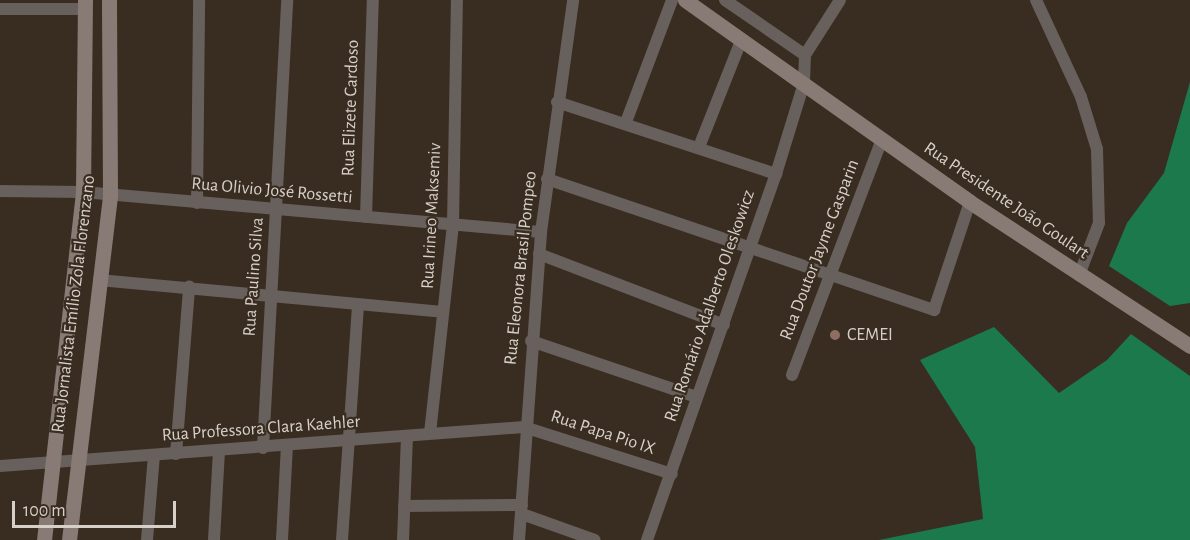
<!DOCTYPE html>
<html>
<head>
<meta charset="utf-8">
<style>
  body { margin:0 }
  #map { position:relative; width:1190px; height:540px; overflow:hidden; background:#392d21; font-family:"Alegreya Sans",sans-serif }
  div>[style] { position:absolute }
  .forest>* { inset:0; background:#1c794c }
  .street>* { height:12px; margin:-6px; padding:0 6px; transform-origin:6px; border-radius:6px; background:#68605c }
  .secondary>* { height:15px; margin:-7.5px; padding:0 7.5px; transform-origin:7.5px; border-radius:7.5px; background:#887b75 }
  .dots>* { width:16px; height:16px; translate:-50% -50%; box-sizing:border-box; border:3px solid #392d21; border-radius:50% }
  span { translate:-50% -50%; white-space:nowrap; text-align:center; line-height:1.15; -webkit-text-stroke:4.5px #392d21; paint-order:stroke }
  .street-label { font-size:18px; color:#d7d0c8 }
  .poi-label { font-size:18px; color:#d7d0c8 }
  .left { translate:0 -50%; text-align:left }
  .scale { position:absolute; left:12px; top:501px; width:164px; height:27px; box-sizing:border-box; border:3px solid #d7d0c8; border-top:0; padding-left:8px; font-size:18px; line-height:21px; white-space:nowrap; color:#d7d0c8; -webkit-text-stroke:4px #392d21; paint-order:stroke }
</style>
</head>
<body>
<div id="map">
  <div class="forest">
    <i style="clip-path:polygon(1190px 82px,1190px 303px,1170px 306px,1109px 266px,1127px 223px,1164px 173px)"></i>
    <i style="clip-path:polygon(994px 327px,1059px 393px,1107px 360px,1131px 334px,1190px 376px,1190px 540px,879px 540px,983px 519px,975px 447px,920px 360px)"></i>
  </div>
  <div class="street">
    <i style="left:725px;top:0;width:97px;rotate:34.5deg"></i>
    <i style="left:1036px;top:0;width:107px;rotate:65.1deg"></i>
    <i style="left:1081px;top:97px;width:54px;rotate:72.9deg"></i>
    <i style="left:1097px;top:149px;width:74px;rotate:88.5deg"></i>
    <i style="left:1099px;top:223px;width:56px;rotate:111deg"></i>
    <i style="left:0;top:9px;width:85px"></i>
    <i style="left:805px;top:55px;width:65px;rotate:-57.5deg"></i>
    <i style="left:557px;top:102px;width:231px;rotate:18.2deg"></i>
    <i style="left:626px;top:122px;width:130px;rotate:-69.3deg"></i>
    <i style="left:699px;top:147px;width:114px;rotate:-68.4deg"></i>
    <i style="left:547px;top:179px;width:409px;rotate:18.7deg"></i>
    <i style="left:934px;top:310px;width:114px;rotate:-71.6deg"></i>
    <i style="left:0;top:191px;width:83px;rotate:0.7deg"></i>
    <i style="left:83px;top:192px;width:460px;rotate:5deg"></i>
    <i style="left:197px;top:203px;width:203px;rotate:-89.4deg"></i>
    <i style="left:366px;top:217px;width:217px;rotate:-88.2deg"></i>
    <i style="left:539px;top:254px;width:198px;rotate:21deg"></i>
    <i style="left:99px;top:280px;width:345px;rotate:5.3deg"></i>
    <i style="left:531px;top:341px;width:174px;rotate:18.7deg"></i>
    <i style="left:792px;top:375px;width:253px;rotate:-69.1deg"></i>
    <i style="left:430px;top:433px;width:209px;rotate:-83.7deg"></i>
    <i style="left:453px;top:225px;width:225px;rotate:-89deg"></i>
    <i style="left:263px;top:448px;width:449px;rotate:-86.9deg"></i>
    <i style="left:176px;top:454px;width:168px;rotate:-85.5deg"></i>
    <i style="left:0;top:466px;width:525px;rotate:-4.26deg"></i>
    <i style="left:524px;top:427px;width:155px;rotate:17.6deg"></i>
    <i style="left:404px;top:506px;width:118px;rotate:-0.5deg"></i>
    <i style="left:522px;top:514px;width:77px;rotate:19.6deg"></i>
    <i style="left:147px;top:540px;width:85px;rotate:-85.3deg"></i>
    <i style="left:214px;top:540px;width:89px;rotate:-86.8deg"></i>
    <i style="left:282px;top:540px;width:94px;rotate:-87deg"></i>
    <i style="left:342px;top:540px;width:236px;rotate:-86.1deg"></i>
    <i style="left:403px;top:540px;width:104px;rotate:-87.8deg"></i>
    <i style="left:519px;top:540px;width:309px;rotate:-85.9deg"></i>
    <i style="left:541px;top:232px;width:234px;rotate:-82.1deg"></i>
    <i style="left:647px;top:540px;width:388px;rotate:-70.6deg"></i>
    <i style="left:776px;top:174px;width:95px;rotate:-72.9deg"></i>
    <i style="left:804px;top:83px;width:28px;rotate:-88deg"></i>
  </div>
  <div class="secondary">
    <i style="left:685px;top:0;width:349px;rotate:35.3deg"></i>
    <i style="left:970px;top:202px;width:263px;rotate:33.2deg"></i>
    <i style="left:44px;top:540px;width:350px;rotate:-83.6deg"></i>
    <i style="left:83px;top:192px;width:192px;rotate:-89.4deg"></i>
    <i style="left:69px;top:540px;width:348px;rotate:-83.2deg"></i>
    <i style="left:110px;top:194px;width:194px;rotate:-90.3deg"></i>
  </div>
  <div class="dots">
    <i style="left:835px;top:335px;background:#8d6e63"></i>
  </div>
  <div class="street-label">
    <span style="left:351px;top:108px;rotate:-88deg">Rua Elizete Cardoso</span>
    <span style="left:272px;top:191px;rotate:5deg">Rua Olivio José Rossetti</span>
    <span style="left:1006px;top:201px;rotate:34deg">Rua Presidente João Goulart</span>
    <span style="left:432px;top:216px;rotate:-87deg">Rua Irineo Maksemiv</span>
    <span style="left:820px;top:250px;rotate:-69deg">Rua Doutor Jayme Gasparin</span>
    <span style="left:521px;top:268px;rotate:-84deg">Rua Eleonora Brasil Pompeo</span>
    <span style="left:254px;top:277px;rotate:-86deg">Rua Paulino Silva</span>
    <span style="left:74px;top:304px;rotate:-83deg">Rua Jornalista Emílio Zola Florenzano</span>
    <span style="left:710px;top:306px;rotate:-71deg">Rua Romário Adalberto Oleskowicz</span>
    <span style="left:261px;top:429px;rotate:-4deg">Rua Professora Clara Kaehler</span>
    <span style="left:603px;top:433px;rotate:18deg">Rua Papa Pio IX</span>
  </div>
  <div class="poi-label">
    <span class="left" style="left:847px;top:335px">CEMEI</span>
  </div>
  <div class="scale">100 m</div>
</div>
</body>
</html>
